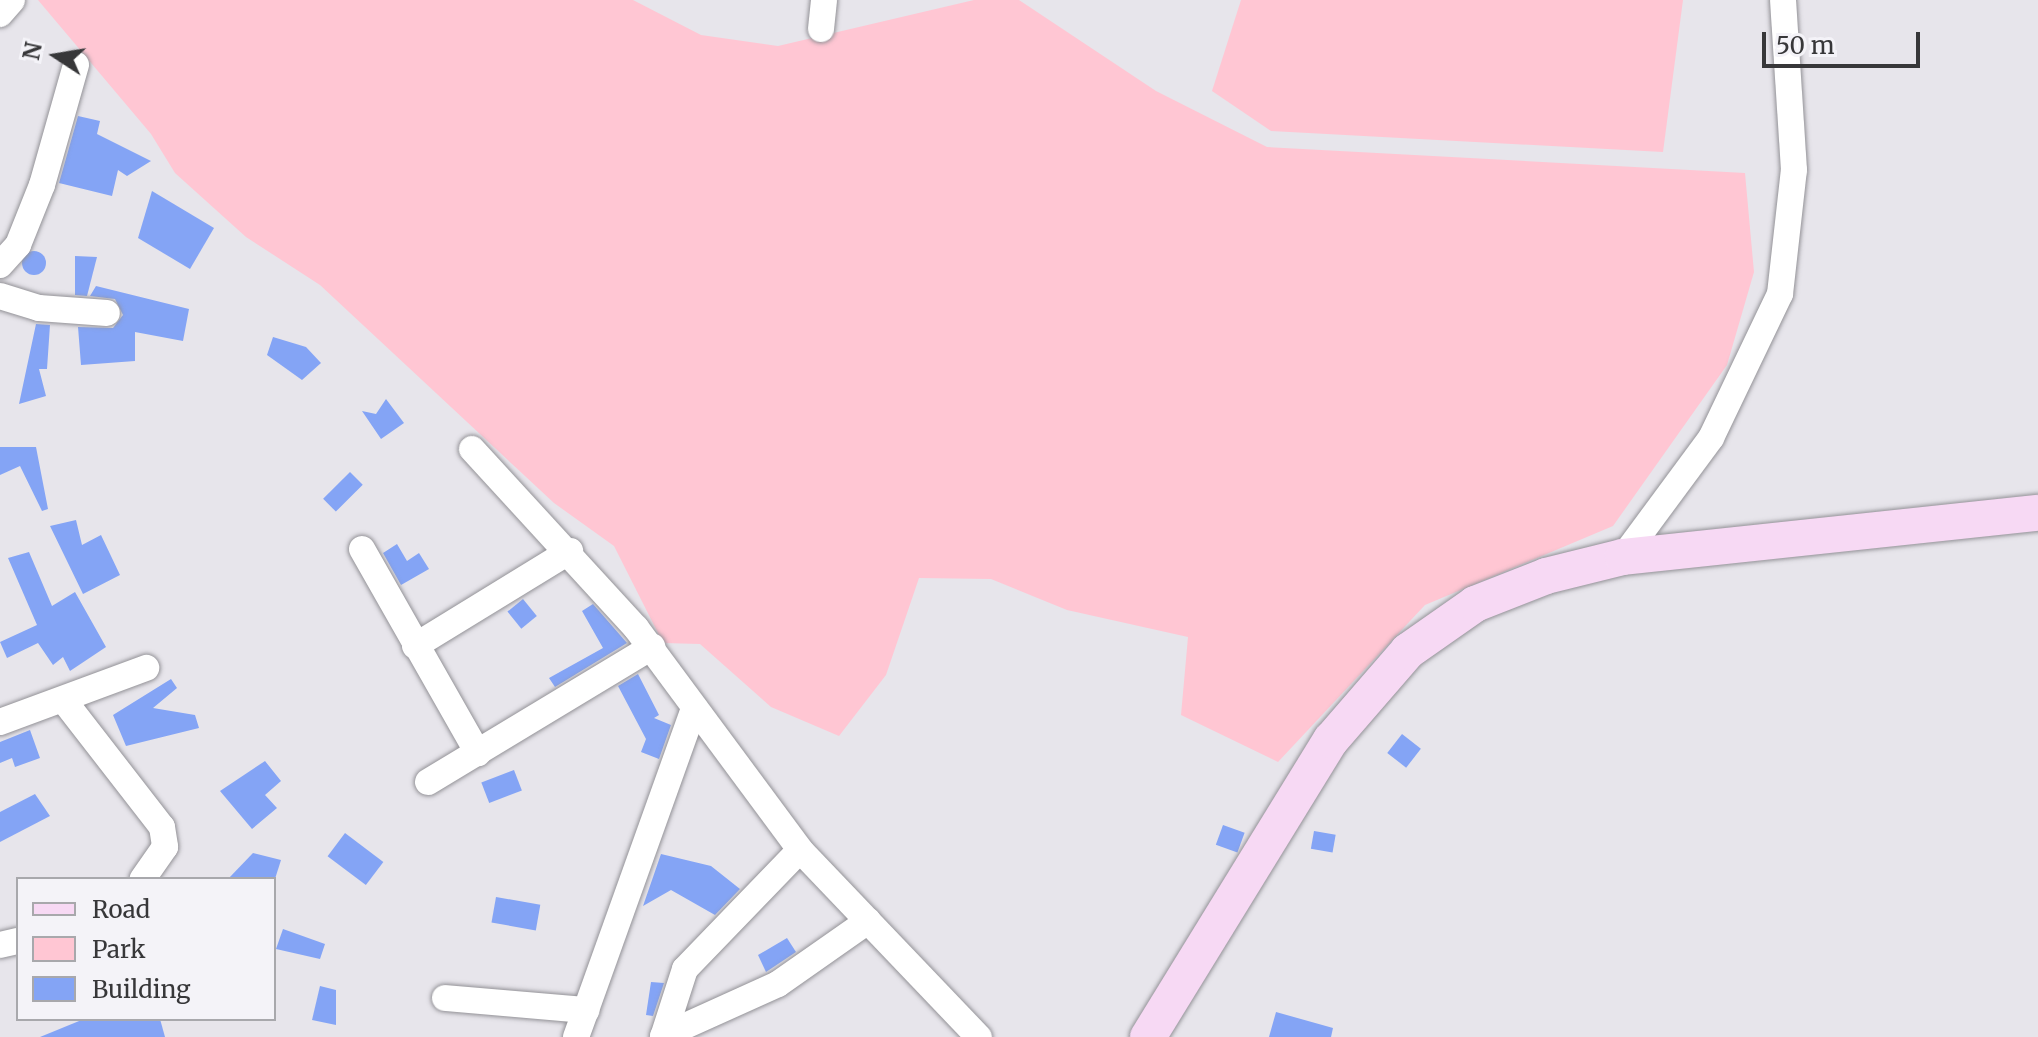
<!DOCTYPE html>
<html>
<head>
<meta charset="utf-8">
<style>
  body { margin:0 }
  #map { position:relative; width:2038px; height:1037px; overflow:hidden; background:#e7e5eb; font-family:Merriweather,serif }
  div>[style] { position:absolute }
  .green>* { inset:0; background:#ffc6d3 }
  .building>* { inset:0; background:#84a4f5; transform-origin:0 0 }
  .round { border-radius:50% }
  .roads { filter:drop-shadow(0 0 2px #939297) drop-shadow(0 0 2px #939297) }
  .street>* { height:26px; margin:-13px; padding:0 13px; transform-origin:13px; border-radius:13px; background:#fff }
  .secondary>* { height:36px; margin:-18px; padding:0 18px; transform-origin:18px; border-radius:18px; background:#f7d9f4 }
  span { translate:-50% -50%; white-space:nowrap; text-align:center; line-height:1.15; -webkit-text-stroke:8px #f4f3f8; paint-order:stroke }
  .legend { position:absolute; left:16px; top:877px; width:260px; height:144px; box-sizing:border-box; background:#f4f3f8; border:2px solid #a8a8ac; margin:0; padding:10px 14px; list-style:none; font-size:24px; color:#373739 }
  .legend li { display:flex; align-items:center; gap:16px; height:40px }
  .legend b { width:40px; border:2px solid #a8a8ac }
  .north { position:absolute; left:16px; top:16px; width:80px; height:80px; -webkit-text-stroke:6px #f4f3f8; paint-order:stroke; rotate:282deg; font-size:22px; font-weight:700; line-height:32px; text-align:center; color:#373739 }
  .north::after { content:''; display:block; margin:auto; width:28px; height:36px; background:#373739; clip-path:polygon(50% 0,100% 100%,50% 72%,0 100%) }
  .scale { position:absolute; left:1762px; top:32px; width:158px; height:36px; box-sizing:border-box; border:4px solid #373739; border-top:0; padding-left:10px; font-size:24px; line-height:28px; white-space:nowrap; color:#373739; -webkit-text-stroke:6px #f4f3f8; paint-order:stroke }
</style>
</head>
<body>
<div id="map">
  <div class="green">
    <i style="clip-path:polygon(38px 0,633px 0,701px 35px,778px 46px,974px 0,1019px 0,1156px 91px,1267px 147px,1745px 173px,1754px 272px,1727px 365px,1613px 526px,1425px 605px,1278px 762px,1181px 715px,1188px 637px,1067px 610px,991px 579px,919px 578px,886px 675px,839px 736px,771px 707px,700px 644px,663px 643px,614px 546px,554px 503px,320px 285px,246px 237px,175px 173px,151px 134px)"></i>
    <i style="clip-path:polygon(1241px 0,1683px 0,1663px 152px,1271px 131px,1212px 91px)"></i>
  </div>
  <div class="building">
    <i style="clip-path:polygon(78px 116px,100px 121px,97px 134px,151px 161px,127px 176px,118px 170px,112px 196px,59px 183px)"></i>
    <i style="clip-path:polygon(152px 191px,214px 228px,190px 269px,138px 238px)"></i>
    <i class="round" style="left:22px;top:251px;width:24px;height:24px"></i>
    <i style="clip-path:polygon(75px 256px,97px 257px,87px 296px,75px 295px)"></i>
    <i style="clip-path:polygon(96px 286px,189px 309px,183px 341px,135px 332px,135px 361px,81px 365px,78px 327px,113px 328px,123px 315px,115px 299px,90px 296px)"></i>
    <i style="clip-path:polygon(36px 324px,50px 325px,47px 369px,39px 369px,46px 396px,19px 404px)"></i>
    <i style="clip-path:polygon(273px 337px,306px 347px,321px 363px,302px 380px,267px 355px)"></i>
    <i style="clip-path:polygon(386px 399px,404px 423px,381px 439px,362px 411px,376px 414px)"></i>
    <i style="clip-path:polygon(0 447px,36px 447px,48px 509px,42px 511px,20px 466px,0 475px)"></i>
    <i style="left:350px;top:472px;width:18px;height:38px;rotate:45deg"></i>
    <i style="clip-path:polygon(76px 520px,82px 545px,101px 535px,120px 575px,83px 594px,50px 526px)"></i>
    <i style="clip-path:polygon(397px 544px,407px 561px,419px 553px,429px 569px,401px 585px,383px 553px)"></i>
    <i style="clip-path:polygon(29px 552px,52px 606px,75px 592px,106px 647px,70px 671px,63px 657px,53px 665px,38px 643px,7px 658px,0 642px,37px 625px,8px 558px)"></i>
    <i style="left:523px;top:599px;width:22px;height:20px;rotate:51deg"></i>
    <i style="clip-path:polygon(593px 604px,627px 643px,555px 687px,549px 678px,603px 648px,582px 611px)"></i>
    <i style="clip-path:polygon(638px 674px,659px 715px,654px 718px,671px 725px,659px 759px,641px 752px,646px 739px,618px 686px)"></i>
    <i style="clip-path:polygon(171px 679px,177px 688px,153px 708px,195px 715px,199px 728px,126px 746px,113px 715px)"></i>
    <i style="clip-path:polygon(30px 730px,40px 758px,15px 767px,12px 758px,0 763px,0 742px)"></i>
    <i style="left:1402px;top:734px;width:24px;height:24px;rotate:38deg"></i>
    <i style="clip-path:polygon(265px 761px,281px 781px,265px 795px,277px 808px,252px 829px,220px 791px)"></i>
    <i style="left:514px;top:770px;width:22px;height:35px;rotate:69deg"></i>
    <i style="clip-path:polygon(35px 794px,50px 816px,0 842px,0 812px)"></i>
    <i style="left:1223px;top:825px;width:23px;height:21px;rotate:20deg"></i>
    <i style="left:1314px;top:831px;width:22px;height:18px;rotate:10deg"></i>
    <i style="left:345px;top:833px;width:48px;height:29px;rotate:37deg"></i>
    <i style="clip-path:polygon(253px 853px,281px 860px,275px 879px,228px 879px)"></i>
    <i style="clip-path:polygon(661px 854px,711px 866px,740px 889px,715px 915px,671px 890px,643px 906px)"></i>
    <i style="left:496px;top:897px;width:45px;height:26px;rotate:10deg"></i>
    <i style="clip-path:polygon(283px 929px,325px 944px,320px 959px,276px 949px)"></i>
    <i style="clip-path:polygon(787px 938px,796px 952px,766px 972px,758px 955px)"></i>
    <i style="clip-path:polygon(651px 982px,664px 983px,653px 1016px,646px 1015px)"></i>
    <i style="clip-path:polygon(320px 986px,336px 990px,336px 1025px,312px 1020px)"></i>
    <i style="clip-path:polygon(1276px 1012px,1333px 1028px,1331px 1037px,1269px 1037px)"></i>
    <i style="clip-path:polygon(84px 1019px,160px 1019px,165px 1037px,40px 1037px)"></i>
  </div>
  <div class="roads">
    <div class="street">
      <i style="left:0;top:14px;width:18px;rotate:-49deg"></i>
      <i style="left:821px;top:29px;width:29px;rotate:-84deg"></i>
      <i style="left:0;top:265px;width:27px;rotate:-48deg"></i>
      <i style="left:18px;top:245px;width:65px;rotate:-68.2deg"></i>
      <i style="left:42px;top:185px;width:125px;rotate:-74.2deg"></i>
      <i style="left:0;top:296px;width:41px;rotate:17.1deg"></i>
      <i style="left:39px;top:308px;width:68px;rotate:4.2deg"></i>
      <i style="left:472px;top:449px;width:243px;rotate:47.5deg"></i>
      <i style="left:636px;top:628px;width:276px;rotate:53.5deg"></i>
      <i style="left:800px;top:850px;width:259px;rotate:46.3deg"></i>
      <i style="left:362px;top:549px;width:235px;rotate:60.4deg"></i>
      <i style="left:1623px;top:557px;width:148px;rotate:-53.5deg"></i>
      <i style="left:1711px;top:438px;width:160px;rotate:-64.4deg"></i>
      <i style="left:1780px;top:294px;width:125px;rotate:-83.6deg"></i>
      <i style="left:1794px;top:170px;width:170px;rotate:-93.7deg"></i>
      <i style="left:415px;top:646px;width:182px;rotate:-31.5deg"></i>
      <i style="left:65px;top:702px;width:158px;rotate:52.2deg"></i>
      <i style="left:162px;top:827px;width:20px;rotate:81deg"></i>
      <i style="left:165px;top:847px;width:39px;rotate:125deg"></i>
      <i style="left:0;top:722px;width:156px;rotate:-20.3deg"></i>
      <i style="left:428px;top:782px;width:262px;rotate:-31.1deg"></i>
      <i style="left:0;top:945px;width:18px;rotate:-13deg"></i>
      <i style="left:445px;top:998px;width:142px;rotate:4.9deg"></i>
      <i style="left:586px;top:1010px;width:321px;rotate:-70.3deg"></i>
      <i style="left:663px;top:1036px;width:126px;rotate:-24.3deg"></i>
      <i style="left:778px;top:984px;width:110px;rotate:-35deg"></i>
      <i style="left:576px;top:1037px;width:29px;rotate:-70deg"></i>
      <i style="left:663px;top:1037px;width:71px;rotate:-72.1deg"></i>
      <i style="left:685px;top:969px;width:165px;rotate:-46deg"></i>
    </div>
    <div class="secondary">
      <i style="left:1148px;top:1037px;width:349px;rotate:-58.4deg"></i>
      <i style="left:1331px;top:740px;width:118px;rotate:-49.1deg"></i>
      <i style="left:1408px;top:651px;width:82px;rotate:-35deg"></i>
      <i style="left:1475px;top:604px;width:76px;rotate:-21.5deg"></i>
      <i style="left:1546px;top:576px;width:79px;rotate:-13.9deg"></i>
      <i style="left:1623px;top:557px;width:417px;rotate:-6.1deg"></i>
    </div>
  </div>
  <ul class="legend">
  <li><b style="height:10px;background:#f7d9f4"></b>Road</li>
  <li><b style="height:22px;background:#ffc6d3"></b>Park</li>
  <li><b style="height:22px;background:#84a4f5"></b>Building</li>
  </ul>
  <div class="north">N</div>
  <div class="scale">50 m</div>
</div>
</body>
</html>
